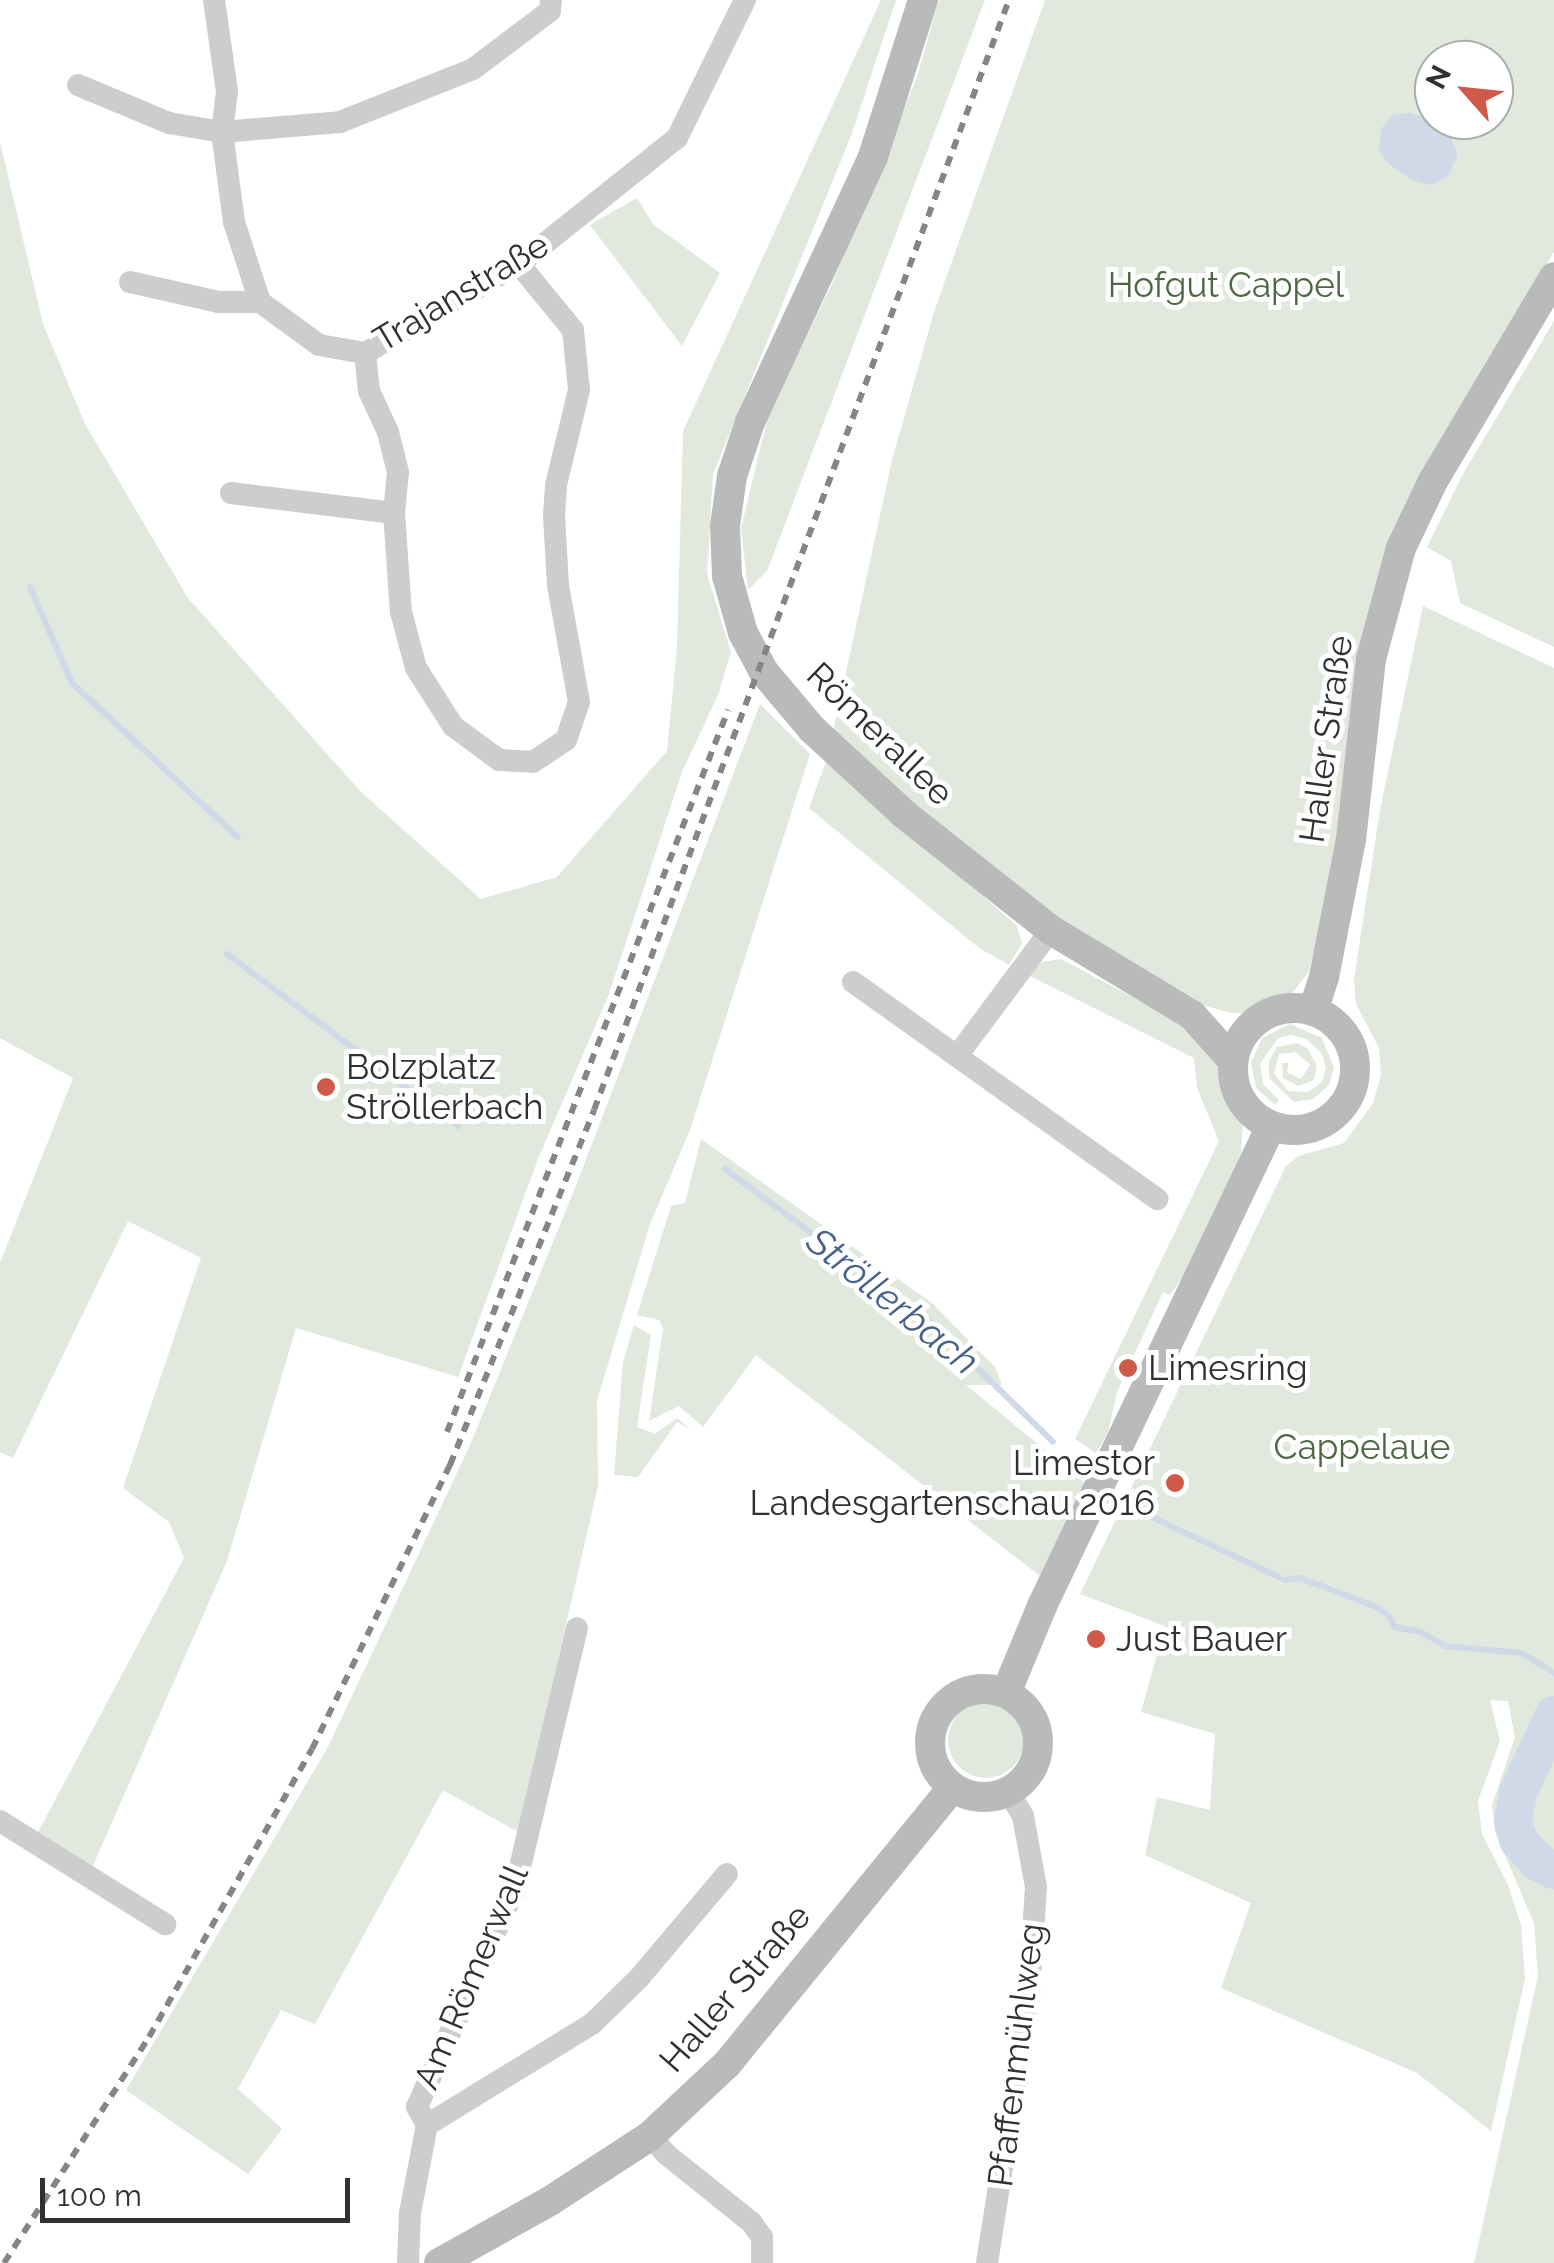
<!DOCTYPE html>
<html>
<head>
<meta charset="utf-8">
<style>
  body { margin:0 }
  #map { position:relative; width:1554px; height:2263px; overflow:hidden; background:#fff; font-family:Raleway,sans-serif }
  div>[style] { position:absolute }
  .green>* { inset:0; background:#e1e8dd }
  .round { border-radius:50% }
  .water>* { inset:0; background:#cfd9e8 }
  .stream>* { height:6px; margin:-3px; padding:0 3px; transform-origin:3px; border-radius:3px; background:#cfd9e8 }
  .river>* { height:38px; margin:-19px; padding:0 19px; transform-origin:19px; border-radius:19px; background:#cfd9e8 }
  .street>* { height:22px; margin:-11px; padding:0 11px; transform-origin:11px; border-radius:11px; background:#cdcdcd }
  .secondary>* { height:30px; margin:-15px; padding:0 15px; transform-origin:15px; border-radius:15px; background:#bababa }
  .secondary>.ring { margin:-15px; padding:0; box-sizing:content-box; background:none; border:30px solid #bababa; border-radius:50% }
  .rail>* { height:6px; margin-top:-3px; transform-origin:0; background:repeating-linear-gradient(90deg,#858585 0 10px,transparent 0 18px) }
  .dots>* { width:28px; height:28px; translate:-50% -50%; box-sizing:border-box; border:5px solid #fff; border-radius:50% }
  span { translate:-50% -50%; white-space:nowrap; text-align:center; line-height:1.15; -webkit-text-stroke:10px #fff; paint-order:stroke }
  .park-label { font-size:35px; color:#4c6743 }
  .street-label { font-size:35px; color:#303030 }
  .poi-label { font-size:35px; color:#303030 }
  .left { translate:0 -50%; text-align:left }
  .right { translate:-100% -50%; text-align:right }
  .water-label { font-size:38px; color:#486289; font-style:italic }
  .north { position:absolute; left:1414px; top:40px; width:100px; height:100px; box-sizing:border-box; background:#fff; border:2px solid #acacac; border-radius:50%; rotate:297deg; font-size:28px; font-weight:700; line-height:40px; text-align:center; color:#303030 }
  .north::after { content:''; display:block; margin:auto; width:35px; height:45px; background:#d05a49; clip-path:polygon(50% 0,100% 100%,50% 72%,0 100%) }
  .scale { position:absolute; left:40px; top:2178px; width:310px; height:45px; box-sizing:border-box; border:5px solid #303030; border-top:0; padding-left:12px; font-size:30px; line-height:35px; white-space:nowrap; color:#303030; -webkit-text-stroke:8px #fff; paint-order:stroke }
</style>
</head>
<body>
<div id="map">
  <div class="green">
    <i style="clip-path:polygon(881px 0,896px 0,851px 136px,713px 474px,707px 574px,731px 652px,718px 695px,682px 772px,609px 994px,538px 1159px,458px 1377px,296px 1328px,227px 1561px,91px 1870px,37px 1834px,184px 1558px,169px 1522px,123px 1488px,201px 1258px,128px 1221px,13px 1458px,0 1452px,0 1263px,73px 1078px,0 1038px,0 142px,43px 324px,85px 424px,188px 598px,361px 792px,481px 899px,557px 877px,667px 751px,677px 647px,683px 431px)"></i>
    <i style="clip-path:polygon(939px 0,985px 0,767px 571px,748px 590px,741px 528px,768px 416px,832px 284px,917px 77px)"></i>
    <i style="clip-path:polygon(evenodd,1045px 0,1554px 0,1554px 252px,1471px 392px,1365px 625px,1329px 894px,1309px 971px,1288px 999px,1254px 1013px,1231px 1013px,1203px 1005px,1062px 921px,912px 805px,833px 732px,892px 460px,934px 312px,1045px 0,1434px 60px,1494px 60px,1494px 120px,1434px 120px,1434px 60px)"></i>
    <i style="clip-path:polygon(637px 198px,653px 224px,720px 273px,682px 346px,590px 225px)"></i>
    <i style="clip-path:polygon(1554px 321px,1554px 647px,1460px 603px,1451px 561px,1427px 547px,1463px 474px)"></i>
    <i style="clip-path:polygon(1423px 606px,1554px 668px,1554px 2263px,1474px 2263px,1538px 1976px,1534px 1923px,1495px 1832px,1492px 1805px,1515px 1737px,1508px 1701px,1490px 1700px,1500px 1741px,1478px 1801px,1482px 1834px,1508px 1885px,1521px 1925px,1525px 1979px,1491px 2131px,1417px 2073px,1221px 1988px,1251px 1903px,1145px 1855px,1157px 1797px,1210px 1810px,1215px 1734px,1141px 1712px,1165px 1626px,1080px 1594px,1286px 1166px,1298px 1156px,1344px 1143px,1373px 1103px,1381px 1075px,1379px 1048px,1356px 1004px,1354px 979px,1380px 810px)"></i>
    <i style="clip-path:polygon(760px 704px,810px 754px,690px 1130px,650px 1224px,597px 1401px,598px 1486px,518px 1832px,443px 1790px,315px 2024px,281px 2010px,238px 2089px,282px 2129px,248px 2174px,126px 2090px,328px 1747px,470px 1445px,577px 1183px)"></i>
    <i style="clip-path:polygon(827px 759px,1017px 926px,1022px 943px,1009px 965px,979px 948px,809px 808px)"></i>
    <i style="clip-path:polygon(1061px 959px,1196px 1031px,1225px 1063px,1227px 1085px,1243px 1122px,1241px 1153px,1202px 1250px,1170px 1295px,1163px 1292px,1117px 1392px,1108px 1433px,1096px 1453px,1075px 1439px,1219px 1141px,1197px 1088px,1194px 1058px,1028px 975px,1042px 962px)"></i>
    <i style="clip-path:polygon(1290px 1024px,1322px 1038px,1334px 1068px,1329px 1085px,1313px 1099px,1294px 1102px,1269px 1078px,1269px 1061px,1277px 1047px,1298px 1043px,1308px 1049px,1317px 1066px,1314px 1080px,1298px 1086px,1283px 1078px,1282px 1063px,1289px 1063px,1287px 1072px,1301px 1079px,1310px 1065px,1296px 1052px,1279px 1054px,1274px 1074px,1288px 1091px,1308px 1092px,1322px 1082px,1326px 1068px,1322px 1054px,1307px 1039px,1291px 1035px,1278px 1038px,1260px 1064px,1263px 1084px,1279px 1100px,1275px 1105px,1256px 1088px,1251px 1063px,1262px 1038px)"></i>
    <i style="clip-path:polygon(701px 1139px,932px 1303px,995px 1367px,1002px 1385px,966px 1385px,1085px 1483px,1040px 1576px,756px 1355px,703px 1427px,679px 1406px,649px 1421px,663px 1329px,659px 1320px,637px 1315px,671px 1206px,685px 1203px)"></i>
    <i style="clip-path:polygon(634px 1325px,651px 1335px,637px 1427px,655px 1434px,677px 1418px,690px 1429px,677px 1422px,638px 1477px,614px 1475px,623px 1362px)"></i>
    <i class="round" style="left:948px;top:1702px;width:76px;height:76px"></i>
  </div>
  <div class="water">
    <i style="clip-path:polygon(1410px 113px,1432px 120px,1449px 134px,1458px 155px,1448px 176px,1432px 185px,1414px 181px,1390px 165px,1379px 151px,1381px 129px,1394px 114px)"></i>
  </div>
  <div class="stream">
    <i style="left:30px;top:587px;width:105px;rotate:66.4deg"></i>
    <i style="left:72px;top:683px;width:226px;rotate:42.9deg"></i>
    <i style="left:227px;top:954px;width:288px;rotate:36.7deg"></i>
    <i style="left:725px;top:1169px;width:247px;rotate:36.5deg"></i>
    <i style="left:924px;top:1316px;width:180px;rotate:44.3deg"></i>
    <i style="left:1126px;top:1505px;width:169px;rotate:25.2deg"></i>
    <i style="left:1284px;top:1580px;width:16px;rotate:-7deg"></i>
    <i style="left:1300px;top:1578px;width:77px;rotate:20.6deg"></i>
    <i style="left:1372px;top:1605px;width:19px;rotate:32deg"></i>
    <i style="left:1388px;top:1615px;width:14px;rotate:60deg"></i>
    <i style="left:1395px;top:1627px;width:26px;rotate:11deg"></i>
    <i style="left:1421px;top:1632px;width:28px;rotate:30deg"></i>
    <i style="left:1445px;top:1646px;width:77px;rotate:5.2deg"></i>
    <i style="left:1522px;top:1653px;width:38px;rotate:32deg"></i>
  </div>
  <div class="river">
    <i style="left:1554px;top:1715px;width:86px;rotate:114.8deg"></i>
    <i style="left:1518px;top:1793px;width:28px;rotate:100deg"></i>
    <i style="left:1513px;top:1821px;width:20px;rotate:75deg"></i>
    <i style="left:1518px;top:1840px;width:31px;rotate:48deg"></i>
    <i style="left:1539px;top:1863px;width:17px;rotate:25deg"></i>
  </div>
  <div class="street">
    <i style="left:214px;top:0;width:92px;rotate:81.9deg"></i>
    <i style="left:227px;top:91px;width:41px;rotate:97deg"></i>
    <i style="left:222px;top:132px;width:91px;rotate:82.4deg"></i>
    <i style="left:234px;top:222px;width:84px;rotate:72deg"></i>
    <i style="left:260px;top:302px;width:73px;rotate:36.1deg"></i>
    <i style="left:319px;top:345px;width:47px;rotate:9.9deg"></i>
    <i style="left:365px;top:353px;width:178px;rotate:-30deg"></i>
    <i style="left:519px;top:264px;width:202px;rotate:-38.6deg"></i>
    <i style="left:677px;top:138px;width:154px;rotate:-63.8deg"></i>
    <i style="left:78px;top:85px;width:99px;rotate:22.7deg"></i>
    <i style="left:169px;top:123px;width:54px;rotate:9.6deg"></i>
    <i style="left:222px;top:132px;width:118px;rotate:-4.8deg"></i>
    <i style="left:340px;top:122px;width:143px;rotate:-21.7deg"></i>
    <i style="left:473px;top:69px;width:96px;rotate:-37deg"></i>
    <i style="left:550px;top:11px;width:11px;rotate:-85deg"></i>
    <i style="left:130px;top:282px;width:91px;rotate:12.7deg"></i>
    <i style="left:219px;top:302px;width:41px"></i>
    <i style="left:365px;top:353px;width:38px;rotate:84deg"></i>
    <i style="left:369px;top:391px;width:45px;rotate:65.1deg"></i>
    <i style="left:388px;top:432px;width:41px;rotate:76deg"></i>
    <i style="left:398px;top:472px;width:41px;rotate:95.6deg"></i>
    <i style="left:394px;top:513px;width:99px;rotate:86deg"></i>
    <i style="left:401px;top:612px;width:58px;rotate:75deg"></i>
    <i style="left:416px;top:668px;width:69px;rotate:57.5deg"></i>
    <i style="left:453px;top:726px;width:57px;rotate:36.5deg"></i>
    <i style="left:499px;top:760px;width:34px;rotate:3deg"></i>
    <i style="left:533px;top:762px;width:40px;rotate:-34deg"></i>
    <i style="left:566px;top:740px;width:40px;rotate:-71.1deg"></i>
    <i style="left:579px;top:702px;width:119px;rotate:-100.2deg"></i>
    <i style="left:558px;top:585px;width:70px;rotate:-93.3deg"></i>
    <i style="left:554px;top:515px;width:30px;rotate:-86deg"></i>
    <i style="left:556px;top:485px;width:98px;rotate:-76.4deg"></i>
    <i style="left:579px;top:390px;width:60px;rotate:-95.7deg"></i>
    <i style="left:573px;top:330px;width:85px;rotate:-129.3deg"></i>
    <i style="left:231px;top:493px;width:164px;rotate:7deg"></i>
    <i style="left:853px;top:982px;width:374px;rotate:35.5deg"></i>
    <i style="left:957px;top:1056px;width:157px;rotate:-53.3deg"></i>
    <i style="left:0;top:1821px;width:195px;rotate:32deg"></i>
    <i style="left:427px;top:2125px;width:21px;rotate:-119deg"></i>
    <i style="left:417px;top:2107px;width:240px;rotate:-65.9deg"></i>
    <i style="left:515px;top:1888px;width:267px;rotate:-76.6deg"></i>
    <i style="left:650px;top:2136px;width:24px;rotate:48deg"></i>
    <i style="left:666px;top:2154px;width:109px;rotate:38.7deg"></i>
    <i style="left:751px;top:2222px;width:19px;rotate:54deg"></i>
    <i style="left:762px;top:2237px;width:26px;rotate:90deg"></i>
    <i style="left:408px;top:2263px;width:50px;rotate:-87.7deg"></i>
    <i style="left:410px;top:2213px;width:90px;rotate:-79.1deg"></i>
    <i style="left:427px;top:2125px;width:193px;rotate:-31.5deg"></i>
    <i style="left:592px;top:2024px;width:66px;rotate:-44.4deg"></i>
    <i style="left:639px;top:1978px;width:136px;rotate:-49.8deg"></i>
    <i style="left:987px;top:2263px;width:271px;rotate:-81.1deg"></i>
    <i style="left:1029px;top:1995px;width:108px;rotate:-86.3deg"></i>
    <i style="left:1036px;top:1887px;width:72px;rotate:-100.4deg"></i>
    <i style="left:1023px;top:1816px;width:29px;rotate:-121deg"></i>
  </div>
  <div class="secondary">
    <i style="left:923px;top:0;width:165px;rotate:107.7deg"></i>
    <i style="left:873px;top:157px;width:292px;rotate:114.9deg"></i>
    <i style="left:750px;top:422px;width:57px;rotate:108.4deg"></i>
    <i style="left:732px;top:476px;width:50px;rotate:98deg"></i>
    <i style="left:725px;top:526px;width:50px;rotate:87.7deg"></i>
    <i style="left:727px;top:576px;width:59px;rotate:74.3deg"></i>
    <i style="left:743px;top:633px;width:44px;rotate:61.7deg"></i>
    <i style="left:764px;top:672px;width:75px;rotate:49.9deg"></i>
    <i style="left:812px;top:729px;width:125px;rotate:42.7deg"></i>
    <i style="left:904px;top:814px;width:187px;rotate:38.3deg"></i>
    <i style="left:1051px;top:930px;width:165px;rotate:31.1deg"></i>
    <i style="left:1192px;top:1015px;width:62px;rotate:48.3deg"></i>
    <i class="ring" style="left:1233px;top:1008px;width:92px;height:92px"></i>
    <i style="left:1313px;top:1011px;width:36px;rotate:-72deg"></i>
    <i style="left:1324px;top:977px;width:140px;rotate:-78.9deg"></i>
    <i style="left:1351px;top:840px;width:182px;rotate:-83.7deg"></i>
    <i style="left:1371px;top:659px;width:115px;rotate:-74.9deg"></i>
    <i style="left:1401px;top:548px;width:74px;rotate:-64.5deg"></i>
    <i style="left:1433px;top:481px;width:237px;rotate:-59.3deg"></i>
    <i class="ring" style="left:930px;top:1689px;width:78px;height:78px"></i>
    <i style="left:1006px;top:1693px;width:94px;rotate:-67.5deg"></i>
    <i style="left:1042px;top:1606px;width:532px;rotate:-64.49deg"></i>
    <i style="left:439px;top:2263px;width:127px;rotate:-29.2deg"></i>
    <i style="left:550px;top:2201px;width:119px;rotate:-33deg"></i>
    <i style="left:650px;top:2136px;width:105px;rotate:-43.1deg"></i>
    <i style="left:727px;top:2064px;width:357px;rotate:-50.8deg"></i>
  </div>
  <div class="rail">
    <i style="left:447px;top:1432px;width:775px;rotate:-68.73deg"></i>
    <i style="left:4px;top:2263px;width:269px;rotate:-57.3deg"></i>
    <i style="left:149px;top:2037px;width:331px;rotate:-60.5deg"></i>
    <i style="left:312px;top:1749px;width:316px;rotate:-64.1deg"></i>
    <i style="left:450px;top:1465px;width:383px;rotate:-67.9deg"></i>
    <i style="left:594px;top:1110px;width:1185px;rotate:-69.5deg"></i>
  </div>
  <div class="dots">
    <i style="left:326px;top:1087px;background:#d05a49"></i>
    <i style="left:1128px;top:1368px;background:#d05a49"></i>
    <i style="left:1175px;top:1483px;background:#d05a49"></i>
    <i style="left:1096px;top:1639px;background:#d05a49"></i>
  </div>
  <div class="park-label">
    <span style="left:1226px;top:285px">Hofgut Cappel</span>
    <span style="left:1362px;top:1447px">Cappelaue</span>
  </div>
  <div class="street-label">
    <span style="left:461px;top:292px;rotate:-31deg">Trajanstraße</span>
    <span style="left:880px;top:734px;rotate:44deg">Römerallee</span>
    <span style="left:1326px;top:739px;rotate:-82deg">Haller Straße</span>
    <span style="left:471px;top:1977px;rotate:-67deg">Am Römerwall</span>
    <span style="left:735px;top:1988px;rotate:-49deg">Haller Straße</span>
    <span style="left:1016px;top:2055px;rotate:-83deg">Pfaffenmühlweg</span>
  </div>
  <div class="poi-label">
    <span class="left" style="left:346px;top:1087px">Bolzplatz<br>Ströllerbach</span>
    <span class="left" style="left:1148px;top:1368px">Limesring</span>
    <span class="right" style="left:1155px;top:1483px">Limestor<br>Landesgartenschau 2016</span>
    <span class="left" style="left:1116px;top:1639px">Just Bauer</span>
  </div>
  <div class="water-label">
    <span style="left:893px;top:1301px;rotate:39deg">Ströllerbach</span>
  </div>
  <div class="north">N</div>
  <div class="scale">100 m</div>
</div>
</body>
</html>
